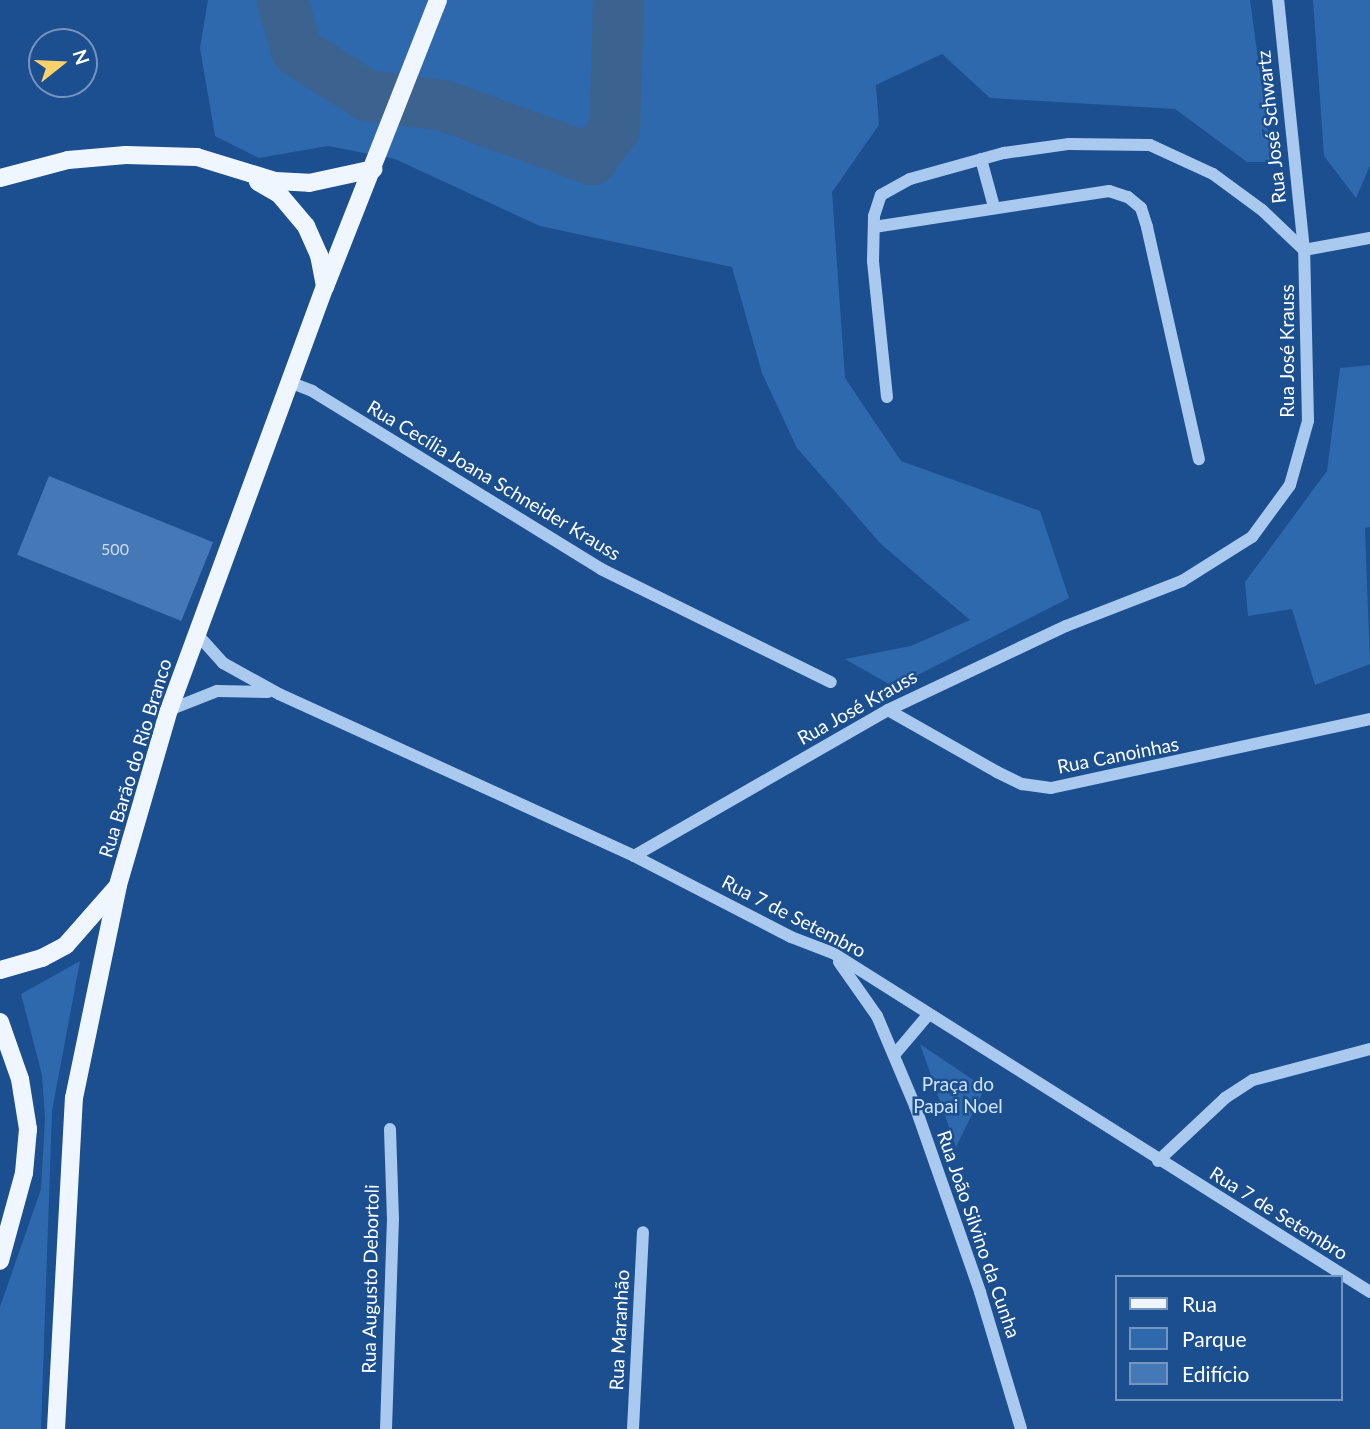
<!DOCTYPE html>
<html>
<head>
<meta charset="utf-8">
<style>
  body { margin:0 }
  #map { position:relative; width:1370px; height:1429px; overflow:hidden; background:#1b4f8f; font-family:Lato,sans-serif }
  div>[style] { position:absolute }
  .green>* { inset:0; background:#2e69ad }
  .river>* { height:51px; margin:-25.5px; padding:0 25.5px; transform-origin:25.5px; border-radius:25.5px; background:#3c6290 }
  .building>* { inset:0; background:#4478b7; transform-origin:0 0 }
  .minor>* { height:12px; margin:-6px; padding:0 6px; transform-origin:6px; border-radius:6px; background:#a9c9ee }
  .major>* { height:18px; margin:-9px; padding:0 9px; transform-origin:9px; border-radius:9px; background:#f0f6ff }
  span { translate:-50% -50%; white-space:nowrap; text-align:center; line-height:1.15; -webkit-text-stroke:5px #1b4f8f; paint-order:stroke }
  .number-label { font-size:16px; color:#d0dded }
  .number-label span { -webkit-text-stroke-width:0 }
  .street-label { font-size:19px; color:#fff }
  .park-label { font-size:19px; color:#cfe3fa }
  .legend { position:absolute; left:1115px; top:1275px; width:228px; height:126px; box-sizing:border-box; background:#1b4f8f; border:2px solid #7695bc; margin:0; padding:9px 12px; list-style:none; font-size:21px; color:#fff }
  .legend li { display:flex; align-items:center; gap:14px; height:35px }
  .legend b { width:35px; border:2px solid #7695bc }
  .north { position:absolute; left:28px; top:28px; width:70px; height:70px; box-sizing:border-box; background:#1b4f8f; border:2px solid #7695bc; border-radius:50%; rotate:72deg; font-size:19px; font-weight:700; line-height:28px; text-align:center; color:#fff }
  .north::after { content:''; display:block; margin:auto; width:24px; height:32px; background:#ffd166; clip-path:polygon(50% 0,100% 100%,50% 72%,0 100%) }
</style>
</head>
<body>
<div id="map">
  <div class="green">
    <i style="clip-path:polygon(208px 0,1250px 0,1272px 162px,1247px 162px,1175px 109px,990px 98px,942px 54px,876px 85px,879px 125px,832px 192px,845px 378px,901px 461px,1040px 511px,1069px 598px,894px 687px,845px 659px,911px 646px,970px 620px,881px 544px,797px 448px,762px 373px,732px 267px,540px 226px,395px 159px,328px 146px,259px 158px,215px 136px,200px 48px)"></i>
    <i style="clip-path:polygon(1313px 0,1370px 0,1370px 166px,1356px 198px,1324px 156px)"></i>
    <i style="clip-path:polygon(1370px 365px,1370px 527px,1365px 528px,1370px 664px,1315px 685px,1292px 609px,1248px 616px,1245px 582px,1327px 471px,1340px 368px)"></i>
    <i style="clip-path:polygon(80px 961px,52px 1111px,41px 1429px,0 1429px,0 1307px,41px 1189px,45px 1118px,42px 1075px,21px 994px)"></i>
    <i style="clip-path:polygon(920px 1044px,985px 1088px,956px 1147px)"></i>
  </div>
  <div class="river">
    <i style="left:282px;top:0;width:52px;rotate:74.4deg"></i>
    <i style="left:296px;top:50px;width:83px;rotate:32.7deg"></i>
    <i style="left:366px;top:95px;width:78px;rotate:7.4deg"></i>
    <i style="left:443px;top:105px;width:158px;rotate:20deg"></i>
    <i style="left:591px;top:159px;width:38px;rotate:-53deg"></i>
    <i style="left:614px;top:129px;width:129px;rotate:-88.2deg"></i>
  </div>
  <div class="building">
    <i style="left:49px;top:476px;width:177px;height:85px;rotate:22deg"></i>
  </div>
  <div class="minor">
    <i style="left:981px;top:159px;width:50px;rotate:74.8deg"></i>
    <i style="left:874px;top:227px;width:238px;rotate:-8.7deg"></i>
    <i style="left:1109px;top:191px;width:20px;rotate:18deg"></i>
    <i style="left:1128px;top:197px;width:17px;rotate:40deg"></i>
    <i style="left:1141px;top:208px;width:20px;rotate:72deg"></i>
    <i style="left:1147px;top:227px;width:238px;rotate:77.4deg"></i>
    <i style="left:1304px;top:250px;width:67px;rotate:-10.3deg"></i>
    <i style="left:289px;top:382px;width:25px;rotate:21deg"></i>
    <i style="left:312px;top:391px;width:339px;rotate:31.6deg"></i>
    <i style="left:601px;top:569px;width:256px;rotate:26.2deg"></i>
    <i style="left:887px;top:397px;width:137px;rotate:-95.9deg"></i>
    <i style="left:873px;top:261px;width:45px;rotate:-88.7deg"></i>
    <i style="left:874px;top:216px;width:22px;rotate:-72deg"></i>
    <i style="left:881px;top:195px;width:33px;rotate:-29deg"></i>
    <i style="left:910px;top:179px;width:98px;rotate:-15.5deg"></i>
    <i style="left:1004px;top:153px;width:66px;rotate:-7.9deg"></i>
    <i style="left:1069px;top:144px;width:81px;rotate:0.7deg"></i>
    <i style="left:1150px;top:145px;width:69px;rotate:24.7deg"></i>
    <i style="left:1213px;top:174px;width:61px;rotate:36.3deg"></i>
    <i style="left:1262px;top:210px;width:58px;rotate:43.6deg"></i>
    <i style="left:197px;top:634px;width:39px;rotate:48deg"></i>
    <i style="left:223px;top:663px;width:64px;rotate:29deg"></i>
    <i style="left:279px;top:694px;width:390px;rotate:24.5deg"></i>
    <i style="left:634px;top:856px;width:177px;rotate:27.3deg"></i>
    <i style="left:791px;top:937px;width:45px;rotate:20.9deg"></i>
    <i style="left:833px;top:953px;width:635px;rotate:32.26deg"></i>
    <i style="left:169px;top:710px;width:52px;rotate:-21.6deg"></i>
    <i style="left:217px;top:691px;width:51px;rotate:1.1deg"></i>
    <i style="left:888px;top:710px;width:125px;rotate:29.6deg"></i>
    <i style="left:997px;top:772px;width:28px;rotate:26deg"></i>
    <i style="left:1022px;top:784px;width:29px;rotate:8deg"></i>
    <i style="left:1051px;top:788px;width:326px;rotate:-12.2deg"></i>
    <i style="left:634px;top:856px;width:293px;rotate:-29.9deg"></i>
    <i style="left:888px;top:710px;width:197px;rotate:-25.3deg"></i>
    <i style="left:1066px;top:626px;width:124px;rotate:-21.2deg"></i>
    <i style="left:1182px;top:581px;width:83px;rotate:-32.2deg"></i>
    <i style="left:1252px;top:537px;width:64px;rotate:-53.8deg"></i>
    <i style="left:1290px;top:485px;width:66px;rotate:-74.3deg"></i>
    <i style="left:1308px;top:421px;width:171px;rotate:-91.3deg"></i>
    <i style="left:1304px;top:250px;width:251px;rotate:-95.9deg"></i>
    <i style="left:839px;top:962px;width:66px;rotate:54.9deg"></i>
    <i style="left:877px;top:1016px;width:98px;rotate:67.1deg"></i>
    <i style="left:915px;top:1106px;width:197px;rotate:70.7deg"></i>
    <i style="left:980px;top:1292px;width:143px;rotate:73.3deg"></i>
    <i style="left:895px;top:1054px;width:51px;rotate:-49.8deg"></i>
    <i style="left:1158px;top:1161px;width:92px;rotate:-43.2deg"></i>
    <i style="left:1225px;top:1098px;width:33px;rotate:-33deg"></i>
    <i style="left:1253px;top:1080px;width:121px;rotate:-14.8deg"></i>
    <i style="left:386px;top:1429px;width:209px;rotate:-88.1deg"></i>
    <i style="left:393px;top:1220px;width:91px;rotate:-91.9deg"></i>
    <i style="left:633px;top:1429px;width:197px;rotate:-87.1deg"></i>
  </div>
  <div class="major">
    <i style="left:0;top:178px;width:70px;rotate:-14.8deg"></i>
    <i style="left:68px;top:160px;width:58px;rotate:-4.9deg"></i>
    <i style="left:126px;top:155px;width:71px;rotate:1.6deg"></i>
    <i style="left:197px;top:157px;width:82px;rotate:17.1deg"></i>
    <i style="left:275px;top:181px;width:34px;rotate:3deg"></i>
    <i style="left:309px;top:183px;width:66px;rotate:-12.2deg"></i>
    <i style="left:258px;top:182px;width:24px;rotate:30deg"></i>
    <i style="left:279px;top:194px;width:42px;rotate:49.8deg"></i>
    <i style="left:306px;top:226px;width:32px;rotate:66deg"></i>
    <i style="left:319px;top:255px;width:32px;rotate:79deg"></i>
    <i style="left:0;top:970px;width:44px;rotate:-15.9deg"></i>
    <i style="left:42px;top:958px;width:27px;rotate:-28deg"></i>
    <i style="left:66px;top:945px;width:76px;rotate:-48.7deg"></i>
    <i style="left:0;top:1022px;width:60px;rotate:70.7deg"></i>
    <i style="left:20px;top:1079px;width:51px;rotate:80.9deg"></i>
    <i style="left:28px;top:1129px;width:44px;rotate:95.2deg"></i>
    <i style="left:24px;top:1173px;width:91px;rotate:105.3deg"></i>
    <i style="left:56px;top:1429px;width:331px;rotate:-86.9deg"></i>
    <i style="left:74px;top:1098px;width:217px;rotate:-78.3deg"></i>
    <i style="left:118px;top:885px;width:182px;rotate:-73.8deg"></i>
    <i style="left:169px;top:710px;width:451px;rotate:-69.8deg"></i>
    <i style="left:325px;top:287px;width:308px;rotate:-68.5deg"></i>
  </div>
  <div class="number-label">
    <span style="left:115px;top:549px">500</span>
  </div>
  <div class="street-label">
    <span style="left:1271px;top:127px;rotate:-96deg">Rua José Schwartz</span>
    <span style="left:1287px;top:351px;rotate:-90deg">Rua José Krauss</span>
    <span style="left:494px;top:480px;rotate:31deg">Rua Cecília Joana Schneider Krauss</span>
    <span style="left:857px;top:707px;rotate:-29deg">Rua José Krauss</span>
    <span style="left:1118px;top:755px;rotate:-11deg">Rua Canoinhas</span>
    <span style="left:135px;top:758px;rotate:-73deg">Rua Barão do Rio Branco</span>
    <span style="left:794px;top:916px;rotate:27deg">Rua 7 de Setembro</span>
    <span style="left:1279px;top:1213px;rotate:32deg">Rua 7 de Setembro</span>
    <span style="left:979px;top:1234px;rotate:71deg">Rua João Silvino da Cunha</span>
    <span style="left:370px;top:1279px;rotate:-89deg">Rua Augusto Debortoli</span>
    <span style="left:619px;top:1330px;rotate:-87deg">Rua Maranhão</span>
  </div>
  <div class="park-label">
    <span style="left:958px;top:1095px">Praça do<br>Papai Noel</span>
  </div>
  <ul class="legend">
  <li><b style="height:9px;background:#f0f6ff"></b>Rua</li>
  <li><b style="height:19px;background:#2e69ad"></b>Parque</li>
  <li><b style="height:19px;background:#4478b7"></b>Edifício</li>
  </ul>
  <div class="north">N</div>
</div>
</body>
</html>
